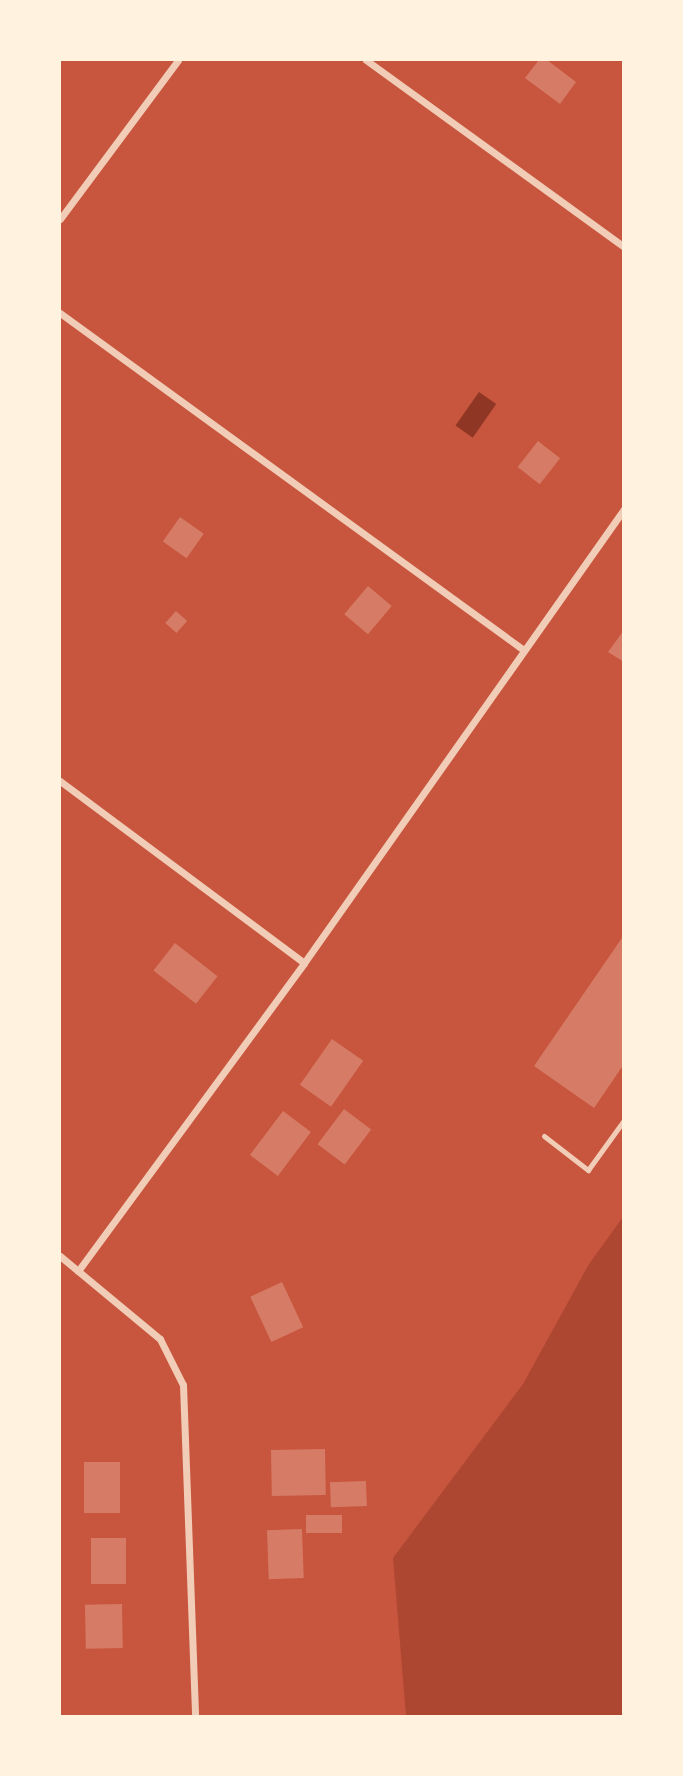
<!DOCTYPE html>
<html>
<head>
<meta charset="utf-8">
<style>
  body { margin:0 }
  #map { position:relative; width:683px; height:1776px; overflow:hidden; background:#c8553d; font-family:Mulish,sans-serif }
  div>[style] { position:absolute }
  .green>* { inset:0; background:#ae4732 }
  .water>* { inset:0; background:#8f3625; transform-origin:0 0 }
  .building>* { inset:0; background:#d67c66; transform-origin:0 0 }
  .service>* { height:5px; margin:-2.5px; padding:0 2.5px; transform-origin:2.5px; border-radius:2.5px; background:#f1ccb7 }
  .minor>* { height:7px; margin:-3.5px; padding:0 3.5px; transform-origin:3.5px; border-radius:3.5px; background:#f1ccb7 }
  span { translate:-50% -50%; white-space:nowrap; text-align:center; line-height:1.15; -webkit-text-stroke:7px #fff3e0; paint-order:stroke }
  .frame { position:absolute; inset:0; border:61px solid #fff3e0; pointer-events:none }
</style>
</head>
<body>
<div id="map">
  <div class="green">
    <i style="clip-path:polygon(623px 1217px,623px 1716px,406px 1716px,393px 1558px,523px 1384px,589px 1264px)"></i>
  </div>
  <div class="water">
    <i style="left:479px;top:392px;width:21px;height:41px;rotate:35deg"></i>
  </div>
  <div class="building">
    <i style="clip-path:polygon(539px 60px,547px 60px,576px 82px,560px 104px,525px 78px)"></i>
    <i style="left:538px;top:441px;width:28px;height:33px;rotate:38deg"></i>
    <i style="left:180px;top:517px;width:29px;height:30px;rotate:35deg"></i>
    <i style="left:368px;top:586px;width:31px;height:37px;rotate:40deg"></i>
    <i style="left:176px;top:611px;width:15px;height:16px;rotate:42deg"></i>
    <i style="clip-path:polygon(624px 630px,624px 662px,608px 652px)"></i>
    <i style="clip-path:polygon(624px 935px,624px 1064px,594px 1108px,534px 1066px)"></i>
    <i style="left:175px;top:943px;width:54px;height:35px;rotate:38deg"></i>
    <i style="left:332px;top:1039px;width:38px;height:56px;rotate:35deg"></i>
    <i style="left:344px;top:1109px;width:34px;height:44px;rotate:37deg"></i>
    <i style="left:283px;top:1111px;width:35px;height:55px;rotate:37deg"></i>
    <i style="left:282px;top:1282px;width:50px;height:35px;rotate:65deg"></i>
    <i style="left:325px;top:1449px;width:46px;height:54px;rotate:89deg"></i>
    <i style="left:84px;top:1462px;width:36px;height:51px"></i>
    <i style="left:366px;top:1481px;width:25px;height:36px;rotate:88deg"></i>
    <i style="left:342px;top:1515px;width:18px;height:36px;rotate:90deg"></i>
    <i style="left:302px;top:1529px;width:49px;height:35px;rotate:88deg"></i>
    <i style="left:91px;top:1538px;width:35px;height:46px"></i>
    <i style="left:122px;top:1604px;width:44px;height:37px;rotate:89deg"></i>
  </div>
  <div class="service">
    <i style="left:544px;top:1136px;width:56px;rotate:37.7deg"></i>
    <i style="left:588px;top:1170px;width:62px;rotate:-54.2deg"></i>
  </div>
  <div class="minor">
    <i style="left:366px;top:60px;width:319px;rotate:35.9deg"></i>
    <i style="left:60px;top:219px;width:198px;rotate:-53.4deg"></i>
    <i style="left:60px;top:313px;width:570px;rotate:36.01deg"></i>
    <i style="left:60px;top:781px;width:304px;rotate:36.7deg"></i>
    <i style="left:60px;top:1256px;width:130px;rotate:39.7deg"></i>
    <i style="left:160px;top:1339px;width:51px;rotate:63.4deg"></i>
    <i style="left:183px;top:1385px;width:331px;rotate:87.9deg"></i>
    <i style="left:78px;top:1271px;width:382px;rotate:-53.7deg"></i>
    <i style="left:304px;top:963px;width:555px;rotate:-54.82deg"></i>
  </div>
  <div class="frame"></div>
</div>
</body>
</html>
